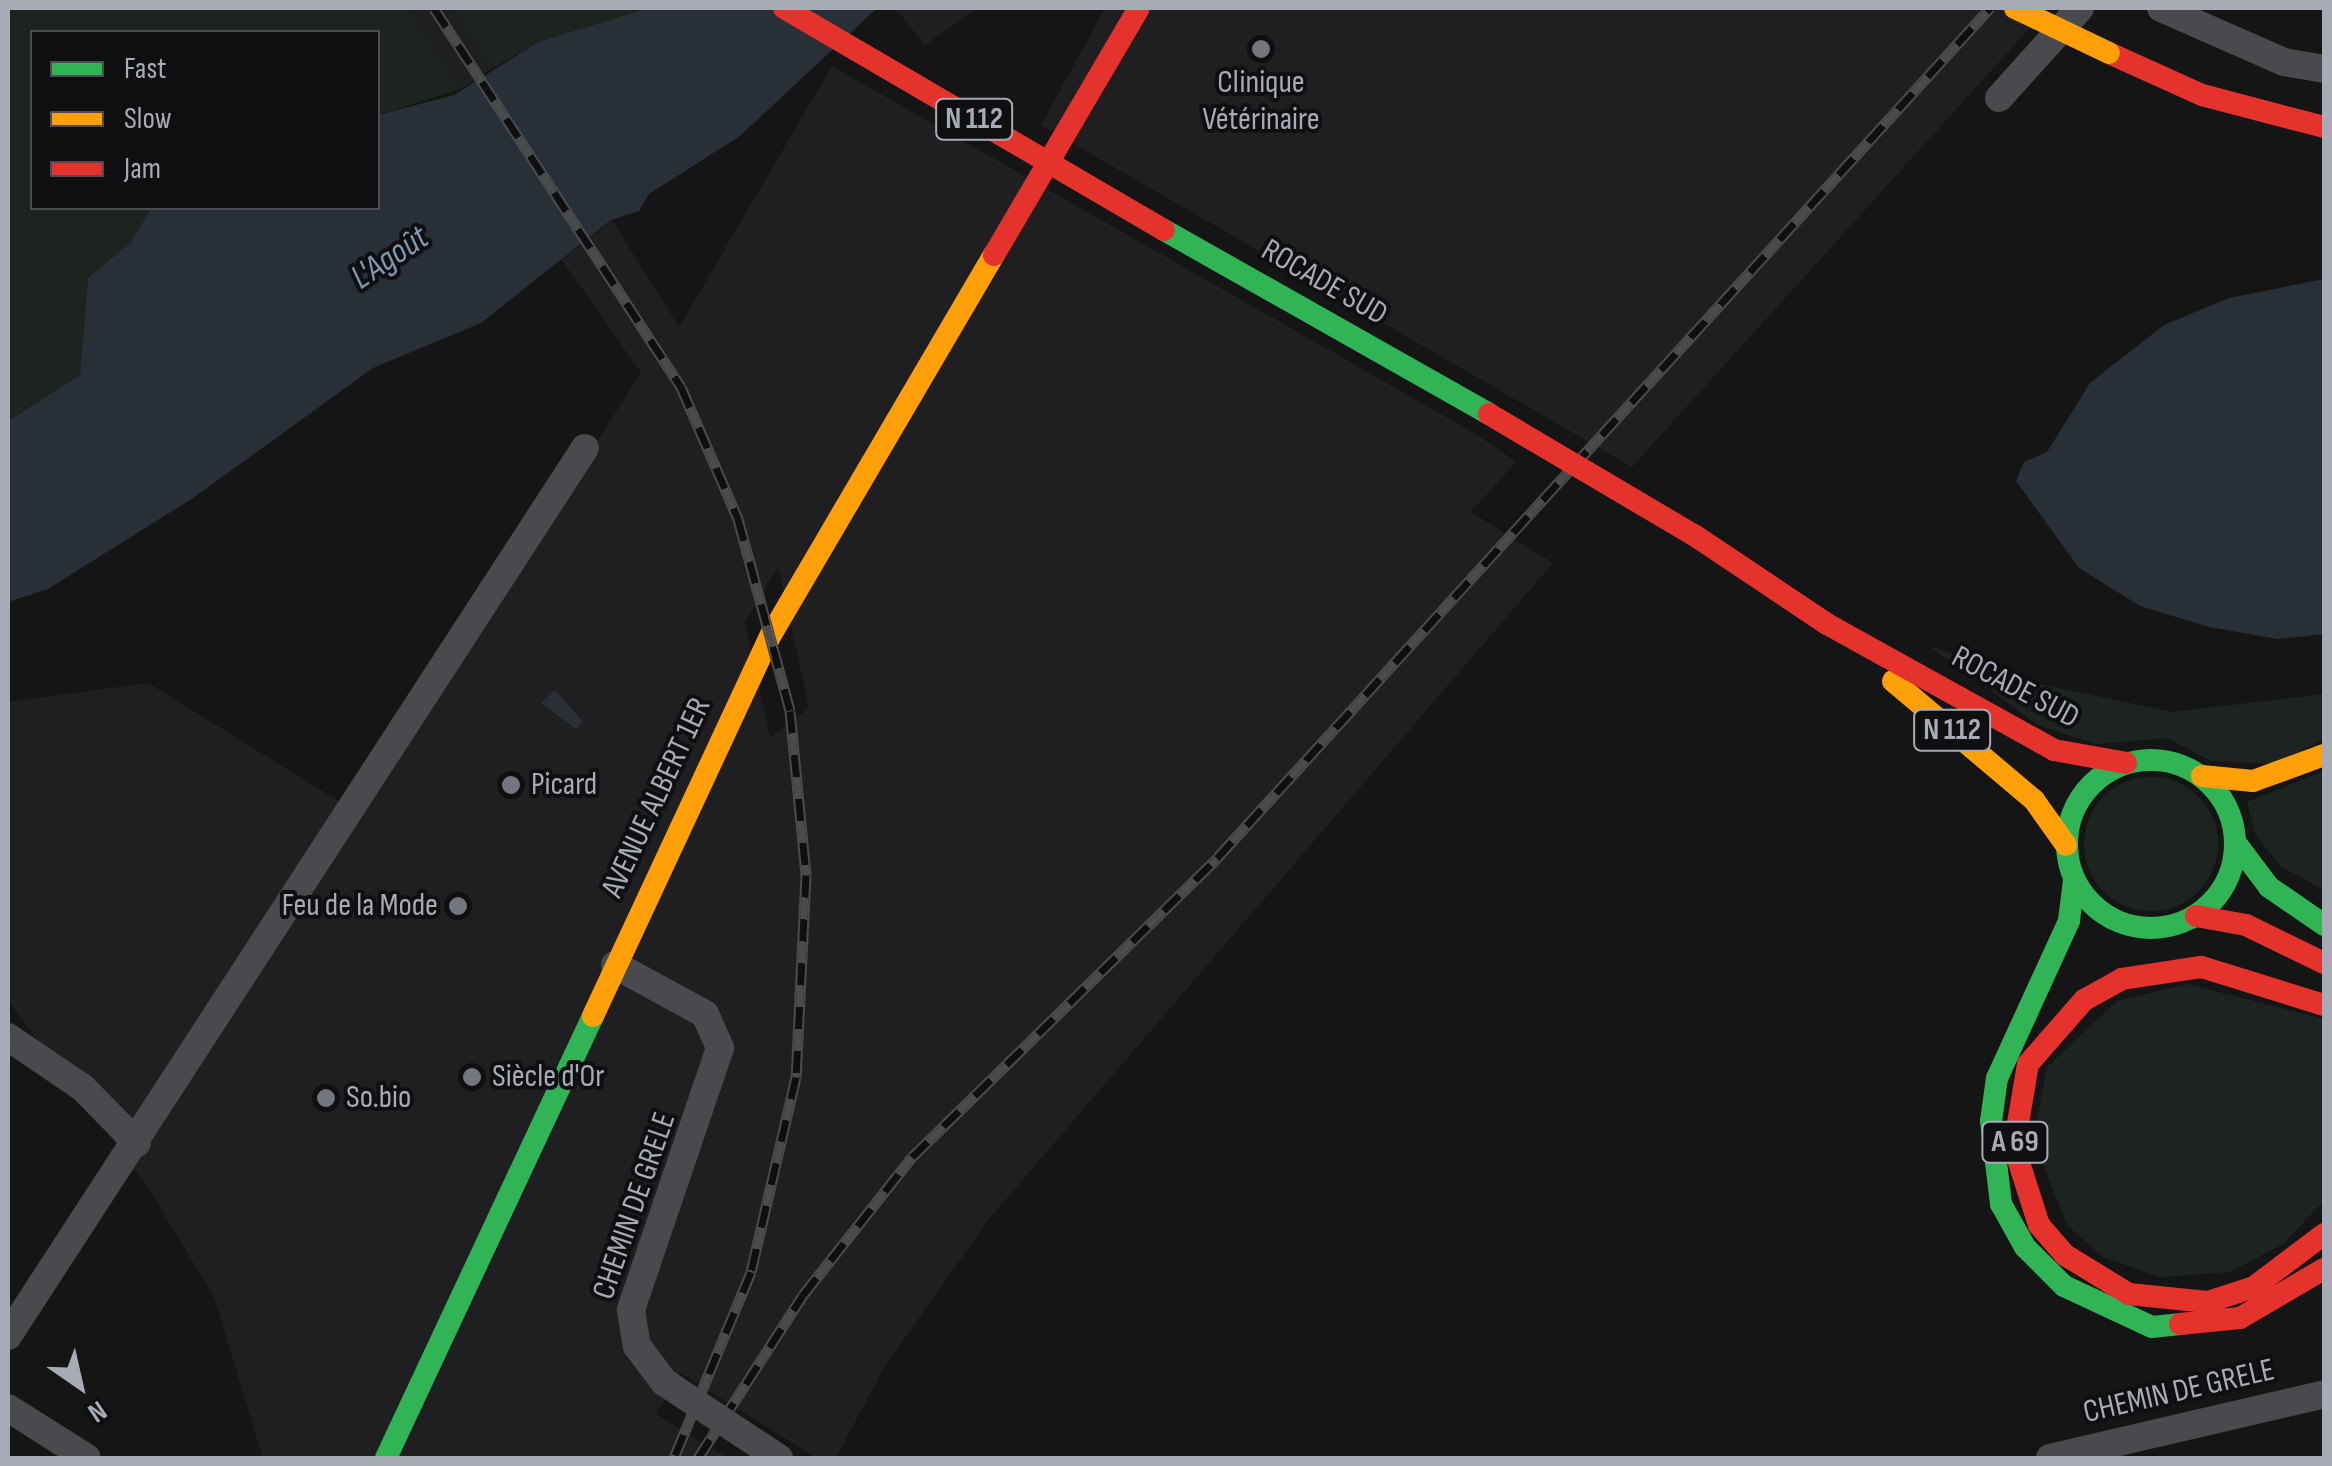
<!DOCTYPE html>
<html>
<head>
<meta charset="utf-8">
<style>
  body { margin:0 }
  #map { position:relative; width:2332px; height:1466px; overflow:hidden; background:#151515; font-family:"Sofia Sans Condensed",sans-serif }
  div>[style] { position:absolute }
  .built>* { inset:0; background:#1f1f21 }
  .green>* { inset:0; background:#1d241f }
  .round { border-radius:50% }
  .water>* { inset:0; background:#292f36 }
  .street>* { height:28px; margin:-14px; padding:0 14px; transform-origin:14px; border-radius:14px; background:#494a4e }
  .fast>* { height:22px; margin:-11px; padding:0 11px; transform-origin:11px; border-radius:11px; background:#30b455 }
  .fast>.ring { margin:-11px; padding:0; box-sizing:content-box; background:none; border:22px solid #30b455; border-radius:50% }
  .slow>* { height:22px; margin:-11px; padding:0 11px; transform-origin:11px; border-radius:11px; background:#ff9f0a }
  .jam>* { height:22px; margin:-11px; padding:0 11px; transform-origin:11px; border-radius:11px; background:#e5322d }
  .rail>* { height:11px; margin-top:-5.5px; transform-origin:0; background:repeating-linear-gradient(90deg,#0f0f11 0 22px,#494b4d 0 44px); box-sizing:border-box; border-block:2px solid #494b4d }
  .street-bridge>* { height:28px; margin:-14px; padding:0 14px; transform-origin:14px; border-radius:14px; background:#494a4e }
  .slow-bridge>* { height:22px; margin:-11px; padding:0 11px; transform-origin:11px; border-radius:11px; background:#ff9f0a }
  .jam-bridge>* { height:22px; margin:-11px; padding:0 11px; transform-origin:11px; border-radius:11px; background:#e5322d }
  .dots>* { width:28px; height:28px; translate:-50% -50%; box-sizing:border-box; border:5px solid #0f0f11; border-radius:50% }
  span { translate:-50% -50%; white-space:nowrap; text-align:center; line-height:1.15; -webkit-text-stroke:8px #0f0f11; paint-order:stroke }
  .shield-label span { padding:2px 8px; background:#0f0f11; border:2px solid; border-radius:8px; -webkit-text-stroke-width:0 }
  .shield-label { font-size:30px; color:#a6abb6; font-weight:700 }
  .poi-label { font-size:32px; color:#a6abb6 }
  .left { translate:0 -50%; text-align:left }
  .right { translate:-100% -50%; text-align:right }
  .street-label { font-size:32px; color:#a6abb6 }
  .water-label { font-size:35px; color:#7f97af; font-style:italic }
  .frame { position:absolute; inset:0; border:10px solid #a6abb6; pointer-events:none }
  .legend { position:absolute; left:30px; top:30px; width:350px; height:180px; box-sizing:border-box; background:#0f0f11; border:2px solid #4b4d53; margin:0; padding:12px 18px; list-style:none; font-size:30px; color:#a6abb6 }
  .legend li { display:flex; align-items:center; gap:20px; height:50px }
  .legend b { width:50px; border:2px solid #4b4d53 }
  .north { position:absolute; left:30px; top:1336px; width:100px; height:100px; -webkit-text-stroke:8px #0f0f11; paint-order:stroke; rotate:146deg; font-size:28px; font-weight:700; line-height:40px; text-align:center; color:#a6abb6 }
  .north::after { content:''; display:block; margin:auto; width:35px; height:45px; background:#a6abb6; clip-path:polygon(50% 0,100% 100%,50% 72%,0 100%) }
</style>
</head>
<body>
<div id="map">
  <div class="built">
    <i style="clip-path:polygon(405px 8px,452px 8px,493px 68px,461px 89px)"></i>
    <i style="clip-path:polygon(895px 8px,978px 8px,925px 45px)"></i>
    <i style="clip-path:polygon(1105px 8px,2048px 8px,1632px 467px,1041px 125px)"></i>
    <i style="clip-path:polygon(evenodd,832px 66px,1476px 434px,1516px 462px,1471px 512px,1553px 563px,989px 1219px,883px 1369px,836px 1458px,816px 1458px,681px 1373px,656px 1414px,728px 1458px,263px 1458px,214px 1297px,149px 1189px,8px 1001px,8px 702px,148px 683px,358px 813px,641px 373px,562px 260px,612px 220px,679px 327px,832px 66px,778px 567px,809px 708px,770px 738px,745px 622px,778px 567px)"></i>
  </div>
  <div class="green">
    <i style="clip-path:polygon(8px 8px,405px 8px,461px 89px,378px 115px,378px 32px,32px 32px,32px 208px,151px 208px,131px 242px,88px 278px,80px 375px,8px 421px)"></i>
    <i style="clip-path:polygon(452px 8px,648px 8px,538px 42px,493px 68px)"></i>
    <i style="clip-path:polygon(1929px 646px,2040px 684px,2172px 712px,2324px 694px,2324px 738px,2279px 764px,2211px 761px,2167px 738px,2096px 744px,2038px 725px)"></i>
    <i style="clip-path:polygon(2324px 771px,2324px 890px,2280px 866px,2255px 834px,2247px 802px)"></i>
    <i class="round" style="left:2084px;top:777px;width:134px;height:134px"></i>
    <i style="clip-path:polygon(2187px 984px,2324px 1019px,2324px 1201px,2283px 1244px,2230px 1272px,2160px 1277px,2103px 1257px,2067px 1225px,2033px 1140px,2047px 1067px,2117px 1001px)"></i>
  </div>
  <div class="water">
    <i style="clip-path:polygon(648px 8px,877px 8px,740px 136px,649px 194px,639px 211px,611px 220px,481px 323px,373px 368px,193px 498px,48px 589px,8px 602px,8px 421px,80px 375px,88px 278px,131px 242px,151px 208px,378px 208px,378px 115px,454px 95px,538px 42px)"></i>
    <i style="clip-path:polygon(2324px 279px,2324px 634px,2278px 639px,2209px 627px,2140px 606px,2079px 568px,2016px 481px,2024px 462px,2047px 452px,2090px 383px,2164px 325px,2229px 298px)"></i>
    <i style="clip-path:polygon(555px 690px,583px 722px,576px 729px,541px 703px)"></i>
  </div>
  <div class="street">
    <i style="left:2161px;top:8px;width:134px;rotate:23.7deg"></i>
    <i style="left:2284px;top:62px;width:41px;rotate:9.9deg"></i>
    <i style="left:1999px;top:98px;width:121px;rotate:-48deg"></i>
    <i style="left:615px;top:965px;width:102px;rotate:28.6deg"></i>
    <i style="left:705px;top:1014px;width:37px;rotate:66deg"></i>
    <i style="left:720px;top:1048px;width:277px;rotate:108.8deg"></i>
    <i style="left:631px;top:1310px;width:36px;rotate:81deg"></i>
    <i style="left:637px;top:1346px;width:45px;rotate:53.1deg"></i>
    <i style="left:8px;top:1037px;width:91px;rotate:34.2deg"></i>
    <i style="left:83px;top:1088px;width:77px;rotate:45.5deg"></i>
    <i style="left:8px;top:1336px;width:1059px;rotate:-56.99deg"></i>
    <i style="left:8px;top:1408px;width:93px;rotate:32.3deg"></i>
    <i style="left:2050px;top:1458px;width:281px;rotate:-13.1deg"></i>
  </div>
  <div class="fast">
    <i style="left:1164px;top:230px;width:373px;rotate:29.5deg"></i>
    <i class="ring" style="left:2067px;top:760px;width:146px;height:146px"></i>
    <i style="left:2236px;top:843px;width:55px;rotate:53.1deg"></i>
    <i style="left:2269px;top:887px;width:67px;rotate:34.6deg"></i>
    <i style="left:2074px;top:880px;width:41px;rotate:97deg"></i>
    <i style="left:2069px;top:921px;width:173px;rotate:114.6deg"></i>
    <i style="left:1997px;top:1078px;width:43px;rotate:97.9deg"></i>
    <i style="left:1991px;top:1121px;width:84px;rotate:83.1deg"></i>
    <i style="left:2001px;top:1204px;width:49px;rotate:60.8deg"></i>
    <i style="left:2025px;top:1247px;width:55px;rotate:45deg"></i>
    <i style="left:2064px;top:1286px;width:97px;rotate:25deg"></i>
    <i style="left:2152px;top:1327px;width:28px;rotate:-6deg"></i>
    <i style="left:386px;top:1458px;width:488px;rotate:-64.9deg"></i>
  </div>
  <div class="slow">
    <i style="left:1893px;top:681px;width:185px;rotate:40.2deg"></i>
    <i style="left:2034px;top:800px;width:55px;rotate:54.6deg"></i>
    <i style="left:2202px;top:776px;width:51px;rotate:5.6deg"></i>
    <i style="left:2253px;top:781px;width:76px;rotate:-20.1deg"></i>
    <i style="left:593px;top:1016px;width:423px;rotate:-65deg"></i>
    <i style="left:772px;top:633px;width:438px;rotate:-59.6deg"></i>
  </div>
  <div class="jam">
    <i style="left:2109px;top:53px;width:102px;rotate:24.3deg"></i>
    <i style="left:2202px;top:95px;width:126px;rotate:14.7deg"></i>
    <i style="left:994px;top:255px;width:286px;rotate:-59.6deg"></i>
    <i style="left:1694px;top:535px;width:160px;rotate:33.8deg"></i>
    <i style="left:1827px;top:624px;width:260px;rotate:29deg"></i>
    <i style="left:2054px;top:750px;width:73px;rotate:10.2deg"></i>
    <i style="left:2196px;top:916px;width:51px;rotate:10.2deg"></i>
    <i style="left:2246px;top:925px;width:87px;rotate:26deg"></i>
    <i style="left:2324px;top:1005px;width:129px;rotate:-162.8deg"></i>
    <i style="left:2201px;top:967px;width:80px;rotate:171.4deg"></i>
    <i style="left:2122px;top:979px;width:43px;rotate:151.1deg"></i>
    <i style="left:2084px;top:1000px;width:85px;rotate:131.2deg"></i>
    <i style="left:2028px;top:1064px;width:84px;rotate:99.6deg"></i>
    <i style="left:2014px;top:1147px;width:82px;rotate:72.2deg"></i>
    <i style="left:2039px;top:1225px;width:40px;rotate:49deg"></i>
    <i style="left:2065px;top:1255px;width:75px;rotate:31.4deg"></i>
    <i style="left:2129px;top:1294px;width:79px;rotate:5.8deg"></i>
    <i style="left:2208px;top:1302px;width:48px;rotate:-18.1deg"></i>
    <i style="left:2254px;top:1287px;width:88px;rotate:-37.1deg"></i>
    <i style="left:2180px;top:1324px;width:60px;rotate:-5.7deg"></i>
    <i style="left:2240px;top:1318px;width:97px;rotate:-30.3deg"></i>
  </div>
  <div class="rail">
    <i style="left:434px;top:8px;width:452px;rotate:56.9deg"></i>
    <i style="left:681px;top:387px;width:144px;rotate:66.6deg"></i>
    <i style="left:738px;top:519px;width:199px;rotate:74.8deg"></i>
    <i style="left:790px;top:711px;width:165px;rotate:84.4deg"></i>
    <i style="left:806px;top:875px;width:202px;rotate:92.8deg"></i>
    <i style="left:796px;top:1077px;width:200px;rotate:103deg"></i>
    <i style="left:751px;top:1272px;width:201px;rotate:112.5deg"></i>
    <i style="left:698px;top:1458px;width:194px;rotate:-57.2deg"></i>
    <i style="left:803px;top:1295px;width:176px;rotate:-51.7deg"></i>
    <i style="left:912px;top:1157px;width:427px;rotate:-44.4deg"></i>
    <i style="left:1217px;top:858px;width:1149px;rotate:-47.72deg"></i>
  </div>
  <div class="street-bridge">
    <i style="left:664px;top:1382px;width:138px;rotate:33.5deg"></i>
  </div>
  <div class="slow-bridge">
    <i style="left:2015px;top:8px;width:104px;rotate:25.6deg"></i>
  </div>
  <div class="jam-bridge">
    <i style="left:784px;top:8px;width:440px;rotate:30.3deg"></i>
    <i style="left:1489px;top:414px;width:238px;rotate:30.6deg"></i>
  </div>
  <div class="dots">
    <i style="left:1261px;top:49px;background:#73767e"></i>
    <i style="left:511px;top:785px;background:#73767e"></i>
    <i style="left:458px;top:906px;background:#73767e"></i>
    <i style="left:472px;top:1077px;background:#73767e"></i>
    <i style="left:326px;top:1098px;background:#73767e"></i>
  </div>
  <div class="shield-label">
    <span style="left:974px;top:119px">N 112</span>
    <span style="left:1952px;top:730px">N 112</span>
    <span style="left:2015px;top:1142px">A 69</span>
  </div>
  <div class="poi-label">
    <span style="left:1261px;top:102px">Clinique<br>Vétérinaire</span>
    <span class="left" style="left:531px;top:785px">Picard</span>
    <span class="right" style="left:438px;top:906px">Feu de la Mode</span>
    <span class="left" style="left:492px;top:1077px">Siècle d'Or</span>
    <span class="left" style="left:346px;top:1098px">So.bio</span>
  </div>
  <div class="street-label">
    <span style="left:1324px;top:283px;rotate:30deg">ROCADE SUD</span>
    <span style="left:2015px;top:688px;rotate:28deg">ROCADE SUD</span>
    <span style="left:657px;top:798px;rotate:-65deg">AVENUE ALBERT 1ER</span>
    <span style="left:635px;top:1206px;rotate:-71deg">CHEMIN DE GRELE</span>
    <span style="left:2179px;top:1392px;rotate:-13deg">CHEMIN DE GRELE</span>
  </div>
  <div class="water-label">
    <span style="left:390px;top:258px;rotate:-34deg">L'Agoût</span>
  </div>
  <div class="frame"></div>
  <ul class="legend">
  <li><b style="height:12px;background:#30b455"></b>Fast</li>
  <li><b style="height:12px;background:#ff9f0a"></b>Slow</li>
  <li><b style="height:12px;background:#e5322d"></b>Jam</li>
  </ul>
  <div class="north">N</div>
</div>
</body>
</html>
